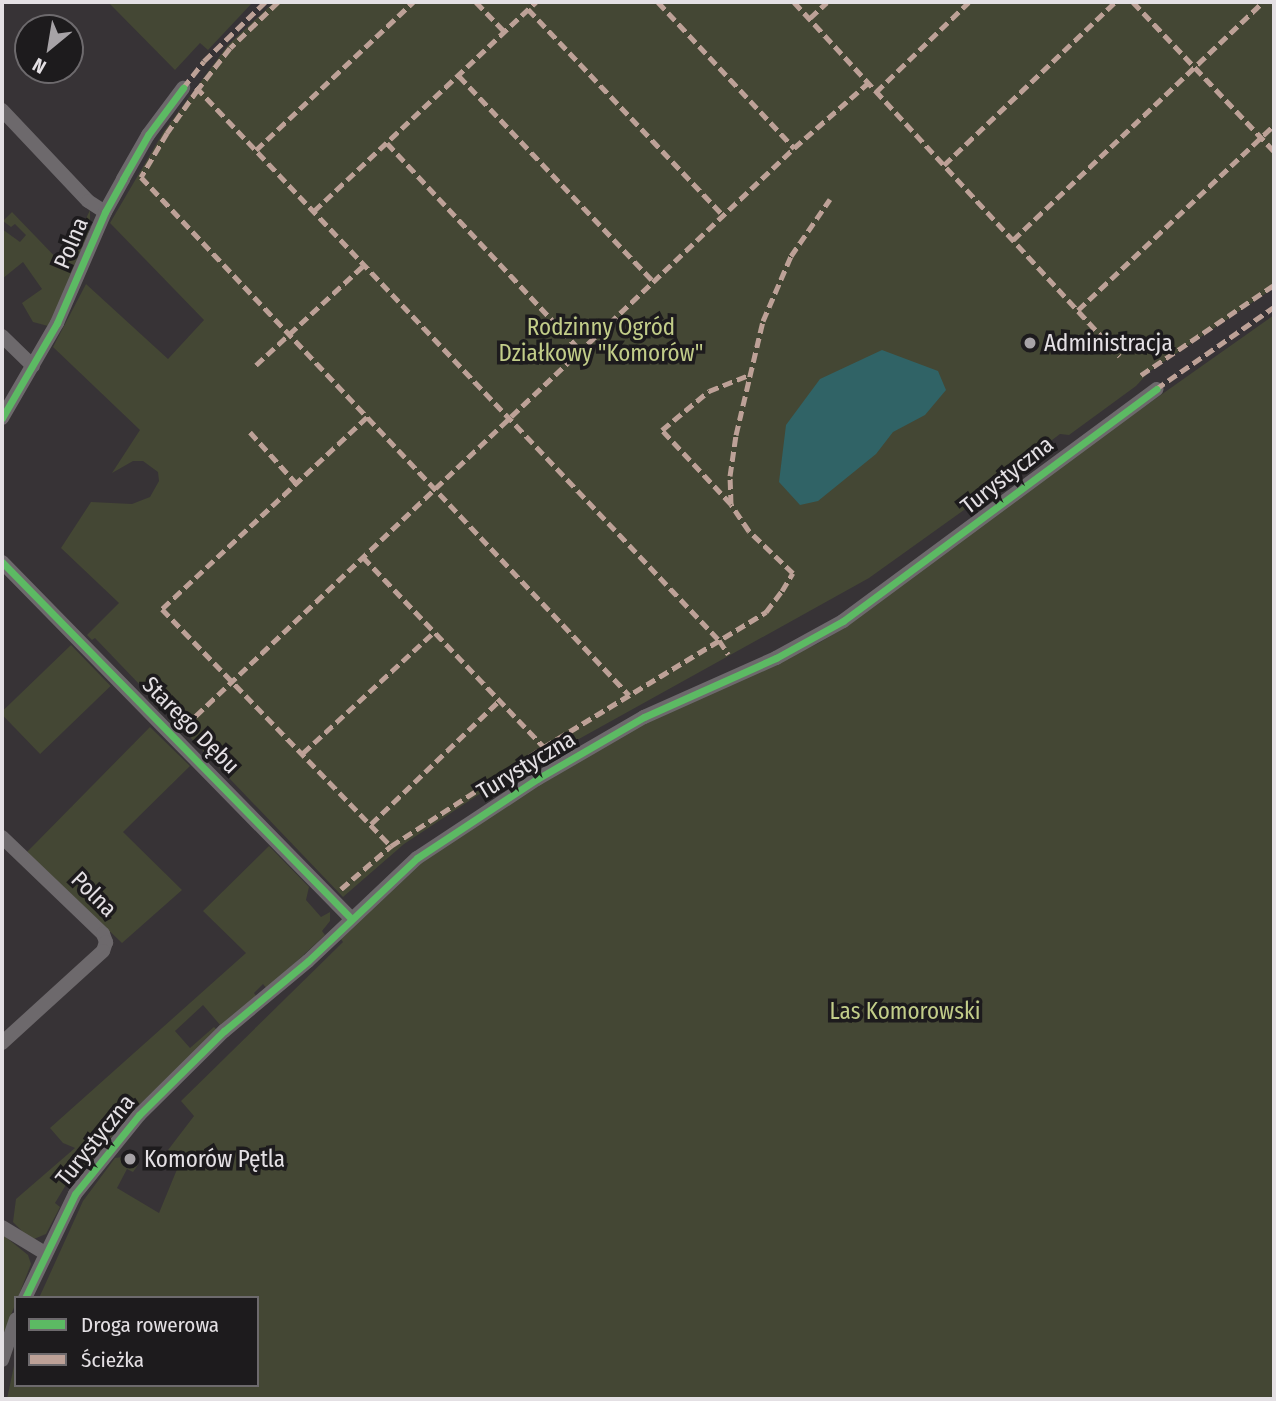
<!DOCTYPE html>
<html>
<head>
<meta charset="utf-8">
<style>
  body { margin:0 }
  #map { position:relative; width:1276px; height:1401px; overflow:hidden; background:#373336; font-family:"Fira Sans Condensed",sans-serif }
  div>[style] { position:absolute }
  .green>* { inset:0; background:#444734; transform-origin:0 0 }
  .water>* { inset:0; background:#306366 }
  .street>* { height:14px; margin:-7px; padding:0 7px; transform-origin:7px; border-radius:7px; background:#6d696c }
  .quiet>* { height:5px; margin-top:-2.5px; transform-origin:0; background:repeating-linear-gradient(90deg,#bda197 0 10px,transparent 0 15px) }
  .cycleway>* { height:7px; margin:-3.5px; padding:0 3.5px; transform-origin:3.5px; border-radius:3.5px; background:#5cba63 }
  .dots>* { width:19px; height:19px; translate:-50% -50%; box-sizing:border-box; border:4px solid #1d1b1d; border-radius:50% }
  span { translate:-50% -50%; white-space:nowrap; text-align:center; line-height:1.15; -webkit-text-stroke:7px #1d1b1d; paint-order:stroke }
  .street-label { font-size:23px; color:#e4e0e4 }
  .park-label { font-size:23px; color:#c2cd89 }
  .poi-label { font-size:23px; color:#e4e0e4 }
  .left { translate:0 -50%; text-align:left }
  .frame { position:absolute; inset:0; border:4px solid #e4e0e4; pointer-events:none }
  .legend { position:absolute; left:14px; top:1296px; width:245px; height:91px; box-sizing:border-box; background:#1d1b1d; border:2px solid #6d6a6d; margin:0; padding:9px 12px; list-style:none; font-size:21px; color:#e4e0e4 }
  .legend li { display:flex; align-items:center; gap:14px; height:35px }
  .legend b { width:35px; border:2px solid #6d6a6d }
  .north { position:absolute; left:14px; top:14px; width:70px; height:70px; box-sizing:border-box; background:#1d1b1d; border:2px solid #6d6a6d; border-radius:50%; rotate:210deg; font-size:19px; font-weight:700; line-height:28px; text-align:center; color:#e4e0e4 }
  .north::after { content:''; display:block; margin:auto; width:24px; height:32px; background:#a7a3a7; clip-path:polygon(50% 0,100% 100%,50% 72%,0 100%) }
</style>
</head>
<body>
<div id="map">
  <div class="green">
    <i style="clip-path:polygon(108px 2px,253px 2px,208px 50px,200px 43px,175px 70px)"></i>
    <i style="clip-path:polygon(274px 2px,1274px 2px,1274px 288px,1150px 371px,1136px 386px,1069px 435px,1060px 434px,1052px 440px,1052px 447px,869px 578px,478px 795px,404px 844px,343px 897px,95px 638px,92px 640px,87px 635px,119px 603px,61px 548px,91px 502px,132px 504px,150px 497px,159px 481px,158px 472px,143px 461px,133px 461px,112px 473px,140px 430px,53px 347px,86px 284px,168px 359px,204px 320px,110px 223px,164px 131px,228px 45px)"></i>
    <i style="clip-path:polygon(90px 210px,90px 228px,67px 288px,48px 326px,33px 322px,22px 303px,42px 289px,23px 262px,2px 279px,2px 229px,20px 242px,26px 235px,15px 224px,11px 227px,3px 221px,12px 212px,64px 266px)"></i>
    <i style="clip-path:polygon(1274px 315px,1274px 1399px,7px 1399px,16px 1356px,16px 1385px,257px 1385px,257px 1298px,39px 1298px,83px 1201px,115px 1158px,122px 1157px,138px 1165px,133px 1172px,127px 1169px,117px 1188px,159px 1213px,180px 1162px,180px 1158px,168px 1150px,194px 1116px,181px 1101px,343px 942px,340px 938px,421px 862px,494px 812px,658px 715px,817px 644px,846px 627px,1063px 464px)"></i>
    <i style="left:71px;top:645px;width:57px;height:98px;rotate:46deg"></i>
    <i style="clip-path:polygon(150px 727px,190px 766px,123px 832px,182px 890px,122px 943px,27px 852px)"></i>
    <i style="clip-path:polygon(269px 846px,309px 887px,306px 900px,321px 917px,330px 912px,330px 921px,322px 931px,325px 935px,267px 989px,263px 984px,254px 993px,257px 997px,221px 1026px,203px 1005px,175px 1031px,190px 1048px,214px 1027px,217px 1030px,135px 1109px,81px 1174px,75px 1170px,55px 1203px,60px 1207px,46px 1234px,34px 1239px,25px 1234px,13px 1222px,16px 1199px,75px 1148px,63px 1143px,50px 1128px,246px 953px,203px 911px)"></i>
    <i style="clip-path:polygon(2px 1234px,28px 1255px,31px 1264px,2px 1338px)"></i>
  </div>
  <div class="water">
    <i style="clip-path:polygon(882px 350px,938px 371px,946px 390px,925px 415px,893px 432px,876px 454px,818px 501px,800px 505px,779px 482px,786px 425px,820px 379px)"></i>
  </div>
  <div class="street">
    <i style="left:2px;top:110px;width:125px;rotate:46.6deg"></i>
    <i style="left:88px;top:201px;width:20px;rotate:33deg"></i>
    <i style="left:2px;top:336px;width:43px;rotate:44.1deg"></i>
    <i style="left:2px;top:418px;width:110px;rotate:-59.9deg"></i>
    <i style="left:57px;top:323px;width:121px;rotate:-66.6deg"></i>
    <i style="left:105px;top:212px;width:38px;rotate:-61deg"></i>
    <i style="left:123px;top:179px;width:51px;rotate:-60.4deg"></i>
    <i style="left:148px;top:135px;width:59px;rotate:-53.3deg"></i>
    <i style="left:2px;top:562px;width:499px;rotate:45.6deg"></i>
    <i style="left:2px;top:837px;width:140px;rotate:43.8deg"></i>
    <i style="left:103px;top:934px;width:9px;rotate:69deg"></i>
    <i style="left:106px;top:942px;width:9px;rotate:108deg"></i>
    <i style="left:103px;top:951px;width:137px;rotate:137.7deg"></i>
    <i style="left:2px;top:1227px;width:50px;rotate:31.2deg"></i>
    <i style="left:25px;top:1298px;width:115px;rotate:-64.3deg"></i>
    <i style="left:75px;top:1194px;width:102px;rotate:-51deg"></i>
    <i style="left:139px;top:1115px;width:120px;rotate:-44.7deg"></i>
    <i style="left:224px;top:1031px;width:109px;rotate:-39.8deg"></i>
    <i style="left:308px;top:961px;width:150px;rotate:-43.4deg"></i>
    <i style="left:417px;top:858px;width:144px;rotate:-33.4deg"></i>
    <i style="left:537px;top:779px;width:124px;rotate:-30.1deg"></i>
    <i style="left:644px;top:717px;width:145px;rotate:-24.1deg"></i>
    <i style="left:776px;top:658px;width:77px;rotate:-28.9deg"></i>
    <i style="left:843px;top:621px;width:390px;rotate:-36.5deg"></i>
    <i style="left:2px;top:1360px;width:43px;rotate:-71.1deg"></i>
  </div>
  <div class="quiet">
    <i style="left:278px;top:2px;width:66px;rotate:136.2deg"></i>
    <i style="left:230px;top:48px;width:52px;rotate:128deg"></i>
    <i style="left:198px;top:89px;width:54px;rotate:125.2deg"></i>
    <i style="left:167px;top:133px;width:51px;rotate:120.6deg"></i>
    <i style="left:141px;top:177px;width:712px;rotate:46.71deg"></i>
    <i style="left:476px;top:2px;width:40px;rotate:46deg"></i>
    <i style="left:658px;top:2px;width:200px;rotate:47deg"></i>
    <i style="left:794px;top:2px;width:481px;rotate:47.4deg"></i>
    <i style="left:1133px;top:2px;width:205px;rotate:46.6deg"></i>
    <i style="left:528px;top:9px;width:286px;rotate:46.6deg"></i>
    <i style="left:810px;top:18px;width:23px;rotate:-43deg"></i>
    <i style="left:459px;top:76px;width:285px;rotate:46.6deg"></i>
    <i style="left:196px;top:87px;width:761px;rotate:46.6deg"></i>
    <i style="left:719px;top:640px;width:17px;rotate:57deg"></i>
    <i style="left:183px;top:88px;width:34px;rotate:-52deg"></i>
    <i style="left:204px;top:61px;width:85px;rotate:-44deg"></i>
    <i style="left:876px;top:92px;width:129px;rotate:-44.1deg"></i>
    <i style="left:387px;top:143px;width:284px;rotate:47deg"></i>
    <i style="left:256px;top:150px;width:216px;rotate:-43.3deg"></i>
    <i style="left:944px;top:165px;width:236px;rotate:-43.6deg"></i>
    <i style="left:314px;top:211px;width:305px;rotate:-43.3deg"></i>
    <i style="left:1013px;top:240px;width:345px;rotate:-43.6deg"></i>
    <i style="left:1078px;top:310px;width:270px;rotate:-43.3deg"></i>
    <i style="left:256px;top:365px;width:147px;rotate:-42.8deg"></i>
    <i style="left:1141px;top:375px;width:161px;rotate:-34.1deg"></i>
    <i style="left:1156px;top:389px;width:144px;rotate:-34.8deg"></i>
    <i style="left:367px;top:417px;width:281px;rotate:136.9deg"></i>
    <i style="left:162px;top:609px;width:330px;rotate:46deg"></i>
    <i style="left:250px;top:432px;width:69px;rotate:48deg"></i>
    <i style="left:731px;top:504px;width:101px;rotate:-133deg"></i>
    <i style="left:662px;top:430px;width:61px;rotate:-39.7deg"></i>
    <i style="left:709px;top:391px;width:43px;rotate:-21.8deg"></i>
    <i style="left:363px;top:557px;width:262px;rotate:46.4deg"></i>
    <i style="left:185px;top:726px;width:840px;rotate:-43.5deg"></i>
    <i style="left:794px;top:148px;width:98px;rotate:-41.3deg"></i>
    <i style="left:303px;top:753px;width:178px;rotate:-42.7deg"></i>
    <i style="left:371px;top:824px;width:179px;rotate:-43.9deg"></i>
    <i style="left:341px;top:889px;width:66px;rotate:-40.7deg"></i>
    <i style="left:391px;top:846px;width:182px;rotate:-32.9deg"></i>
    <i style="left:544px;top:747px;width:260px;rotate:-31.3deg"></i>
    <i style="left:766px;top:612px;width:26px;rotate:-53deg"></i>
    <i style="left:782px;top:591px;width:21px;rotate:-59deg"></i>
    <i style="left:793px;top:573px;width:61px;rotate:-136.3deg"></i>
    <i style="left:749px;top:531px;width:32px;rotate:-124deg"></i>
    <i style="left:731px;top:504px;width:28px;rotate:-92deg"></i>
    <i style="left:730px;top:476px;width:41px;rotate:-81.7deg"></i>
    <i style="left:736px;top:435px;width:117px;rotate:-76.7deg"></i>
    <i style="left:763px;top:321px;width:71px;rotate:-66.7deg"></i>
    <i style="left:791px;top:256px;width:69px;rotate:-55.6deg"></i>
  </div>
  <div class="cycleway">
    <i style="left:2px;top:418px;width:110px;rotate:-59.9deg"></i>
    <i style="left:57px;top:323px;width:121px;rotate:-66.6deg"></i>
    <i style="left:105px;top:212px;width:38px;rotate:-61deg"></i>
    <i style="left:123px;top:179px;width:51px;rotate:-60.4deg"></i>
    <i style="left:148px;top:135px;width:59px;rotate:-53.3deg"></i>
    <i style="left:2px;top:562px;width:499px;rotate:45.6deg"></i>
    <i style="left:25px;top:1298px;width:115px;rotate:-64.3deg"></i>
    <i style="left:75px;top:1194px;width:102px;rotate:-51deg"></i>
    <i style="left:139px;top:1115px;width:120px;rotate:-44.7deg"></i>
    <i style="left:224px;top:1031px;width:109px;rotate:-39.8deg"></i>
    <i style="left:308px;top:961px;width:150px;rotate:-43.4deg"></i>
    <i style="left:417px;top:858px;width:144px;rotate:-33.4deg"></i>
    <i style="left:537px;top:779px;width:124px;rotate:-30.1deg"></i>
    <i style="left:644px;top:717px;width:145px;rotate:-24.1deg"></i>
    <i style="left:776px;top:658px;width:77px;rotate:-28.9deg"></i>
    <i style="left:843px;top:621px;width:390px;rotate:-36.5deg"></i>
  </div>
  <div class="dots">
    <i style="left:1030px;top:343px;background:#a7a3a7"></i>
    <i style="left:130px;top:1159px;background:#a7a3a7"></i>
  </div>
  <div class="street-label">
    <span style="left:71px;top:243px;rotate:-67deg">Polna</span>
    <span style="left:1007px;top:475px;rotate:-38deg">Turystyczna</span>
    <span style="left:191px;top:725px;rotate:45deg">Starego Dębu</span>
    <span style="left:526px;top:765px;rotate:-31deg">Turystyczna</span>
    <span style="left:94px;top:894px;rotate:45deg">Polna</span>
    <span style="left:95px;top:1140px;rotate:-51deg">Turystyczna</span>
  </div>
  <div class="park-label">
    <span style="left:601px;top:340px">Rodzinny Ogród<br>Działkowy "Komorów"</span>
    <span style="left:905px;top:1011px">Las Komorowski</span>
  </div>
  <div class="poi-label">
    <span class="left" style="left:1044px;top:343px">Administracja</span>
    <span class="left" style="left:144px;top:1159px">Komorów Pętla</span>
  </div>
  <div class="frame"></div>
  <ul class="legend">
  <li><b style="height:9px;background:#5cba63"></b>Droga rowerowa</li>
  <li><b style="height:9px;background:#bda197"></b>Ścieżka</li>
  </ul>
  <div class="north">N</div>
</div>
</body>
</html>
